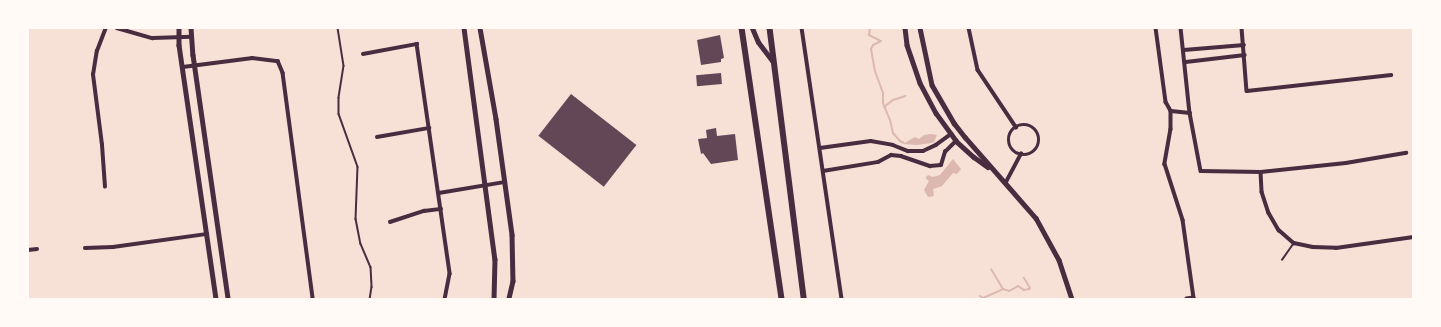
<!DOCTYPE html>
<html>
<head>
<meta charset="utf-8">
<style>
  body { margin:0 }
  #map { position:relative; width:1441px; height:327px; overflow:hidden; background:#f7e1d7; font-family:Jost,sans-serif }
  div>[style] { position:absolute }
  .water>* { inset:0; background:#dcb8b0 }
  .stream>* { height:2px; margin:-1px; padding:0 1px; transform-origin:1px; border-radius:1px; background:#dcb8b0 }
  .building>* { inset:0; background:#644757; transform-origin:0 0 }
  .path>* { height:1.5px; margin:-0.75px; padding:0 0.75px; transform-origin:0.75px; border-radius:0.75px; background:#4a2c40 }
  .service>* { height:1.5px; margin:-0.75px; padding:0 0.75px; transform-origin:0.75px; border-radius:0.75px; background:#4a2c40 }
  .minor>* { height:3.5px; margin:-1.75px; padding:0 1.75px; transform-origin:1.75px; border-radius:1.75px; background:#4a2c40 }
  .minor>.ring { margin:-1.75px; padding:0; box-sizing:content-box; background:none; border:3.5px solid #4a2c40; border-radius:50% }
  .tertiary>* { height:4.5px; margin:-2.25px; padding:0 2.25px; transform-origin:2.25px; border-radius:2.25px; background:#4a2c40 }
  .secondary>* { height:5px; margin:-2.5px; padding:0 2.5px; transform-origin:2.5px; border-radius:2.5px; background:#4a2c40 }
  .primary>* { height:5.5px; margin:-2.75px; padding:0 2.75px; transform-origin:2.75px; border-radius:2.75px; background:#4a2c40 }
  span { translate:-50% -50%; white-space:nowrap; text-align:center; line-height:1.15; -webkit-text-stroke:3.5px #fffaf5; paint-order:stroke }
  .frame { position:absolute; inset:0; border:29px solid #fffaf5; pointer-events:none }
</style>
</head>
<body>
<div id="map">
  <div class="water">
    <i style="clip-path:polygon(931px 134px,937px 135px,934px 142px,931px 143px,917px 145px,903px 144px,915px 137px,919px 139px,924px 135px)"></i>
    <i style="clip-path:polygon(953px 159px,961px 169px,957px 174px,953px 173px,942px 186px,933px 189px,934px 196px,928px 197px,924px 190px,929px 181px,926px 179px,926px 177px,928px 175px,933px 177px,940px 175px)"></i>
  </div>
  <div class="stream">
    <i style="left:870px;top:28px;width:7px;rotate:98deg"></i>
    <i style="left:869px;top:35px;width:13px;rotate:27deg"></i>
    <i style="left:881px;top:41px;width:9px;rotate:153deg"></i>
    <i style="left:873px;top:45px;width:4px;rotate:117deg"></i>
    <i style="left:871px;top:49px;width:22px;rotate:80deg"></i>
    <i style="left:875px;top:71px;width:23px;rotate:70deg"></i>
    <i style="left:883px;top:93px;width:10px;rotate:90deg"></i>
    <i style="left:883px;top:103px;width:18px;rotate:68deg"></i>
    <i style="left:890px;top:120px;width:13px;rotate:77deg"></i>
    <i style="left:893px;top:133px;width:11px;rotate:49deg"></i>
    <i style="left:900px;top:141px;width:4px;rotate:27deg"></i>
    <i style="left:884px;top:107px;width:11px;rotate:-38deg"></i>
    <i style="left:893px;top:100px;width:13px;rotate:-18deg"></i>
    <i style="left:1003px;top:289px;width:6px;rotate:18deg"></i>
    <i style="left:1009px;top:291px;width:10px;rotate:-29deg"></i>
    <i style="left:1018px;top:286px;width:7px;rotate:34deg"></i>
    <i style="left:1024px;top:290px;width:5px;rotate:-11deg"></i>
    <i style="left:1029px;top:289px;width:1px;rotate:-45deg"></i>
    <i style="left:1030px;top:288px;width:12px;rotate:-121deg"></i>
    <i style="left:980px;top:296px;width:4px;rotate:34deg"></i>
    <i style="left:983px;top:298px;width:22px;rotate:-24deg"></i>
    <i style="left:1003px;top:289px;width:23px;rotate:-121deg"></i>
  </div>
  <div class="building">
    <i style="clip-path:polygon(720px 35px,724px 58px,721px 59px,721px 62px,701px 65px,697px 40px)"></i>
    <i style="left:721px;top:73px;width:11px;height:25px;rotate:85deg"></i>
    <i style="left:571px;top:94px;width:83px;height:53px;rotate:38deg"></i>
    <i style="clip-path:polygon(716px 128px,717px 136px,735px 134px,738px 160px,711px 164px,703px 153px,701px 154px,698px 139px,707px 138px,706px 130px)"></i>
  </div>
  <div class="path">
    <i style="left:338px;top:28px;width:38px;rotate:81deg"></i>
    <i style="left:344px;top:66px;width:32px;rotate:99deg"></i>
    <i style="left:339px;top:98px;width:16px;rotate:90deg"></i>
    <i style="left:339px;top:114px;width:56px;rotate:70.3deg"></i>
    <i style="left:358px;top:167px;width:52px;rotate:92.2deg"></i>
    <i style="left:356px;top:219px;width:25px;rotate:79deg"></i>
    <i style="left:361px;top:244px;width:25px;rotate:67deg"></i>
    <i style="left:371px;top:267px;width:20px;rotate:87deg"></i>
    <i style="left:372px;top:287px;width:12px;rotate:99deg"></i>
  </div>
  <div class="service">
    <i style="left:1282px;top:260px;width:21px;rotate:-55deg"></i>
  </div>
  <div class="minor">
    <i style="left:117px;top:28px;width:37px;rotate:16deg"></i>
    <i style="left:153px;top:38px;width:38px;rotate:-2deg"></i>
    <i style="left:802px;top:28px;width:274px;rotate:81.6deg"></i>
    <i style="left:969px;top:28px;width:43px;rotate:77.9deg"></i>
    <i style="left:978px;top:70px;width:69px;rotate:56.3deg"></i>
    <i style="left:1156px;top:28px;width:75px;rotate:82.3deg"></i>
    <i style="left:1166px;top:102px;width:10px;rotate:61deg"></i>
    <i style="left:1171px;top:111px;width:18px;rotate:90deg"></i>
    <i style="left:1171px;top:129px;width:36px;rotate:100deg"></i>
    <i style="left:1165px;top:164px;width:59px;rotate:72.2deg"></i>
    <i style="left:1183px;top:220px;width:79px;rotate:82deg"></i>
    <i style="left:1194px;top:298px;width:7px;rotate:172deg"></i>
    <i style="left:1181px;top:28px;width:85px;rotate:84deg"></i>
    <i style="left:1190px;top:113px;width:59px;rotate:79.3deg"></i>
    <i style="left:1201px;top:171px;width:60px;rotate:1deg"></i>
    <i style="left:1261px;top:172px;width:85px;rotate:-6deg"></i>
    <i style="left:1346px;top:163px;width:61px;rotate:-9.5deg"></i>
    <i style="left:1242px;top:28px;width:63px;rotate:85.5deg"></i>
    <i style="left:1247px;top:91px;width:145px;rotate:-6.3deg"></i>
    <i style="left:1184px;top:50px;width:60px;rotate:-4.8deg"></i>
    <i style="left:363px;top:54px;width:55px;rotate:-10.5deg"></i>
    <i style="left:417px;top:44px;width:232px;rotate:81.8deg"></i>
    <i style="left:450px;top:274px;width:25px;rotate:101deg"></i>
    <i style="left:1186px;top:62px;width:59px;rotate:-6.8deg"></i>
    <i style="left:183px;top:67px;width:70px;rotate:-7.4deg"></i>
    <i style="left:252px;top:58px;width:26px;rotate:7deg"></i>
    <i style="left:278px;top:61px;width:13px;rotate:67deg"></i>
    <i style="left:283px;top:73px;width:228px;rotate:82.4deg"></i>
    <i style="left:1171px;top:111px;width:19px;rotate:6deg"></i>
    <i class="ring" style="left:1009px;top:125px;width:26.5px;height:26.5px"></i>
    <i style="left:377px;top:137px;width:53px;rotate:-9.8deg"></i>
    <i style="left:820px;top:148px;width:51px;rotate:-7.8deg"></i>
    <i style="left:871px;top:141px;width:22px;rotate:10deg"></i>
    <i style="left:893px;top:145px;width:16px;rotate:22deg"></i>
    <i style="left:908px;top:151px;width:15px"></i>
    <i style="left:923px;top:151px;width:14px;rotate:-25deg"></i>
    <i style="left:936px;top:145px;width:19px;rotate:-36deg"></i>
    <i style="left:823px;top:171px;width:56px;rotate:-9.3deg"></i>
    <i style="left:878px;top:162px;width:15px;rotate:-28deg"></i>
    <i style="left:891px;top:155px;width:10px;rotate:6deg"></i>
    <i style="left:901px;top:156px;width:31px;rotate:19deg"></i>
    <i style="left:930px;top:166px;width:11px;rotate:-5deg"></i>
    <i style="left:941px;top:165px;width:14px;rotate:-73deg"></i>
    <i style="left:945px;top:152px;width:16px;rotate:-45deg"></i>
    <i style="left:1261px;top:172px;width:20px;rotate:87deg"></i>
    <i style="left:1262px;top:192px;width:22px;rotate:72deg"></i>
    <i style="left:1269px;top:213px;width:20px;rotate:60deg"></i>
    <i style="left:1279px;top:230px;width:20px;rotate:41deg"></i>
    <i style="left:1294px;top:243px;width:19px;rotate:12deg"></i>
    <i style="left:1313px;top:247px;width:23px;rotate:2deg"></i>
    <i style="left:1336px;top:248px;width:78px;rotate:-8.1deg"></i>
    <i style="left:1006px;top:182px;width:32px;rotate:-62deg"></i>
    <i style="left:105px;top:187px;width:42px;rotate:-94.1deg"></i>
    <i style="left:102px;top:145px;width:71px;rotate:-97.3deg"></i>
    <i style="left:93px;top:75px;width:24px;rotate:-81deg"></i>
    <i style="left:97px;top:51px;width:25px;rotate:-69deg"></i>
    <i style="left:439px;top:193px;width:67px;rotate:-9.5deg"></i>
    <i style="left:390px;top:222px;width:36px;rotate:-18deg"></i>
    <i style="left:424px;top:211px;width:17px;rotate:-7deg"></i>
    <i style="left:85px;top:248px;width:28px;rotate:-2deg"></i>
    <i style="left:113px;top:247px;width:95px;rotate:-7.9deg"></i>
    <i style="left:28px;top:250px;width:9px;rotate:-6deg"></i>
  </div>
  <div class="tertiary">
    <i style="left:179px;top:28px;width:17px;rotate:90deg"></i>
    <i style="left:179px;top:45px;width:257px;rotate:81.7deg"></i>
    <i style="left:191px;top:28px;width:27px;rotate:86deg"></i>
    <i style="left:193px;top:55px;width:246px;rotate:81.8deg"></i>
    <i style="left:464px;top:28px;width:233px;rotate:82.4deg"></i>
    <i style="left:495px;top:259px;width:40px;rotate:91.4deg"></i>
    <i style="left:480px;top:28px;width:92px;rotate:80deg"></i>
    <i style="left:496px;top:119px;width:117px;rotate:82.1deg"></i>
    <i style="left:512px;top:235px;width:46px;rotate:88.8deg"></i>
    <i style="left:513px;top:281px;width:18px;rotate:103deg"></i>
    <i style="left:905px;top:28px;width:17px;rotate:83deg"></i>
    <i style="left:907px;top:45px;width:40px;rotate:71.1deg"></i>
    <i style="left:920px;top:83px;width:34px;rotate:62deg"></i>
    <i style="left:936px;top:113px;width:34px;rotate:54deg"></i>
    <i style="left:956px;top:141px;width:24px;rotate:42deg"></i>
    <i style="left:974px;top:157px;width:17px;rotate:36deg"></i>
    <i style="left:920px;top:28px;width:58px;rotate:78.1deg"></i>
    <i style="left:932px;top:85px;width:44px;rotate:59.9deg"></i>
    <i style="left:954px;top:123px;width:18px;rotate:52deg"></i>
    <i style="left:965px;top:137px;width:108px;rotate:48.8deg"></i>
    <i style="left:1036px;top:218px;width:48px;rotate:61.3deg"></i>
    <i style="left:1059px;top:260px;width:41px;rotate:71.6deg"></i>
  </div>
  <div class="secondary">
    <i style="left:752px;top:28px;width:15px;rotate:67deg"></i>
    <i style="left:758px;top:42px;width:26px;rotate:53deg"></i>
  </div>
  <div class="primary">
    <i style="left:742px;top:28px;width:274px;rotate:81.6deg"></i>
    <i style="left:770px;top:28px;width:273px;rotate:82.8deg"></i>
  </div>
  <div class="frame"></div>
</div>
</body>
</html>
